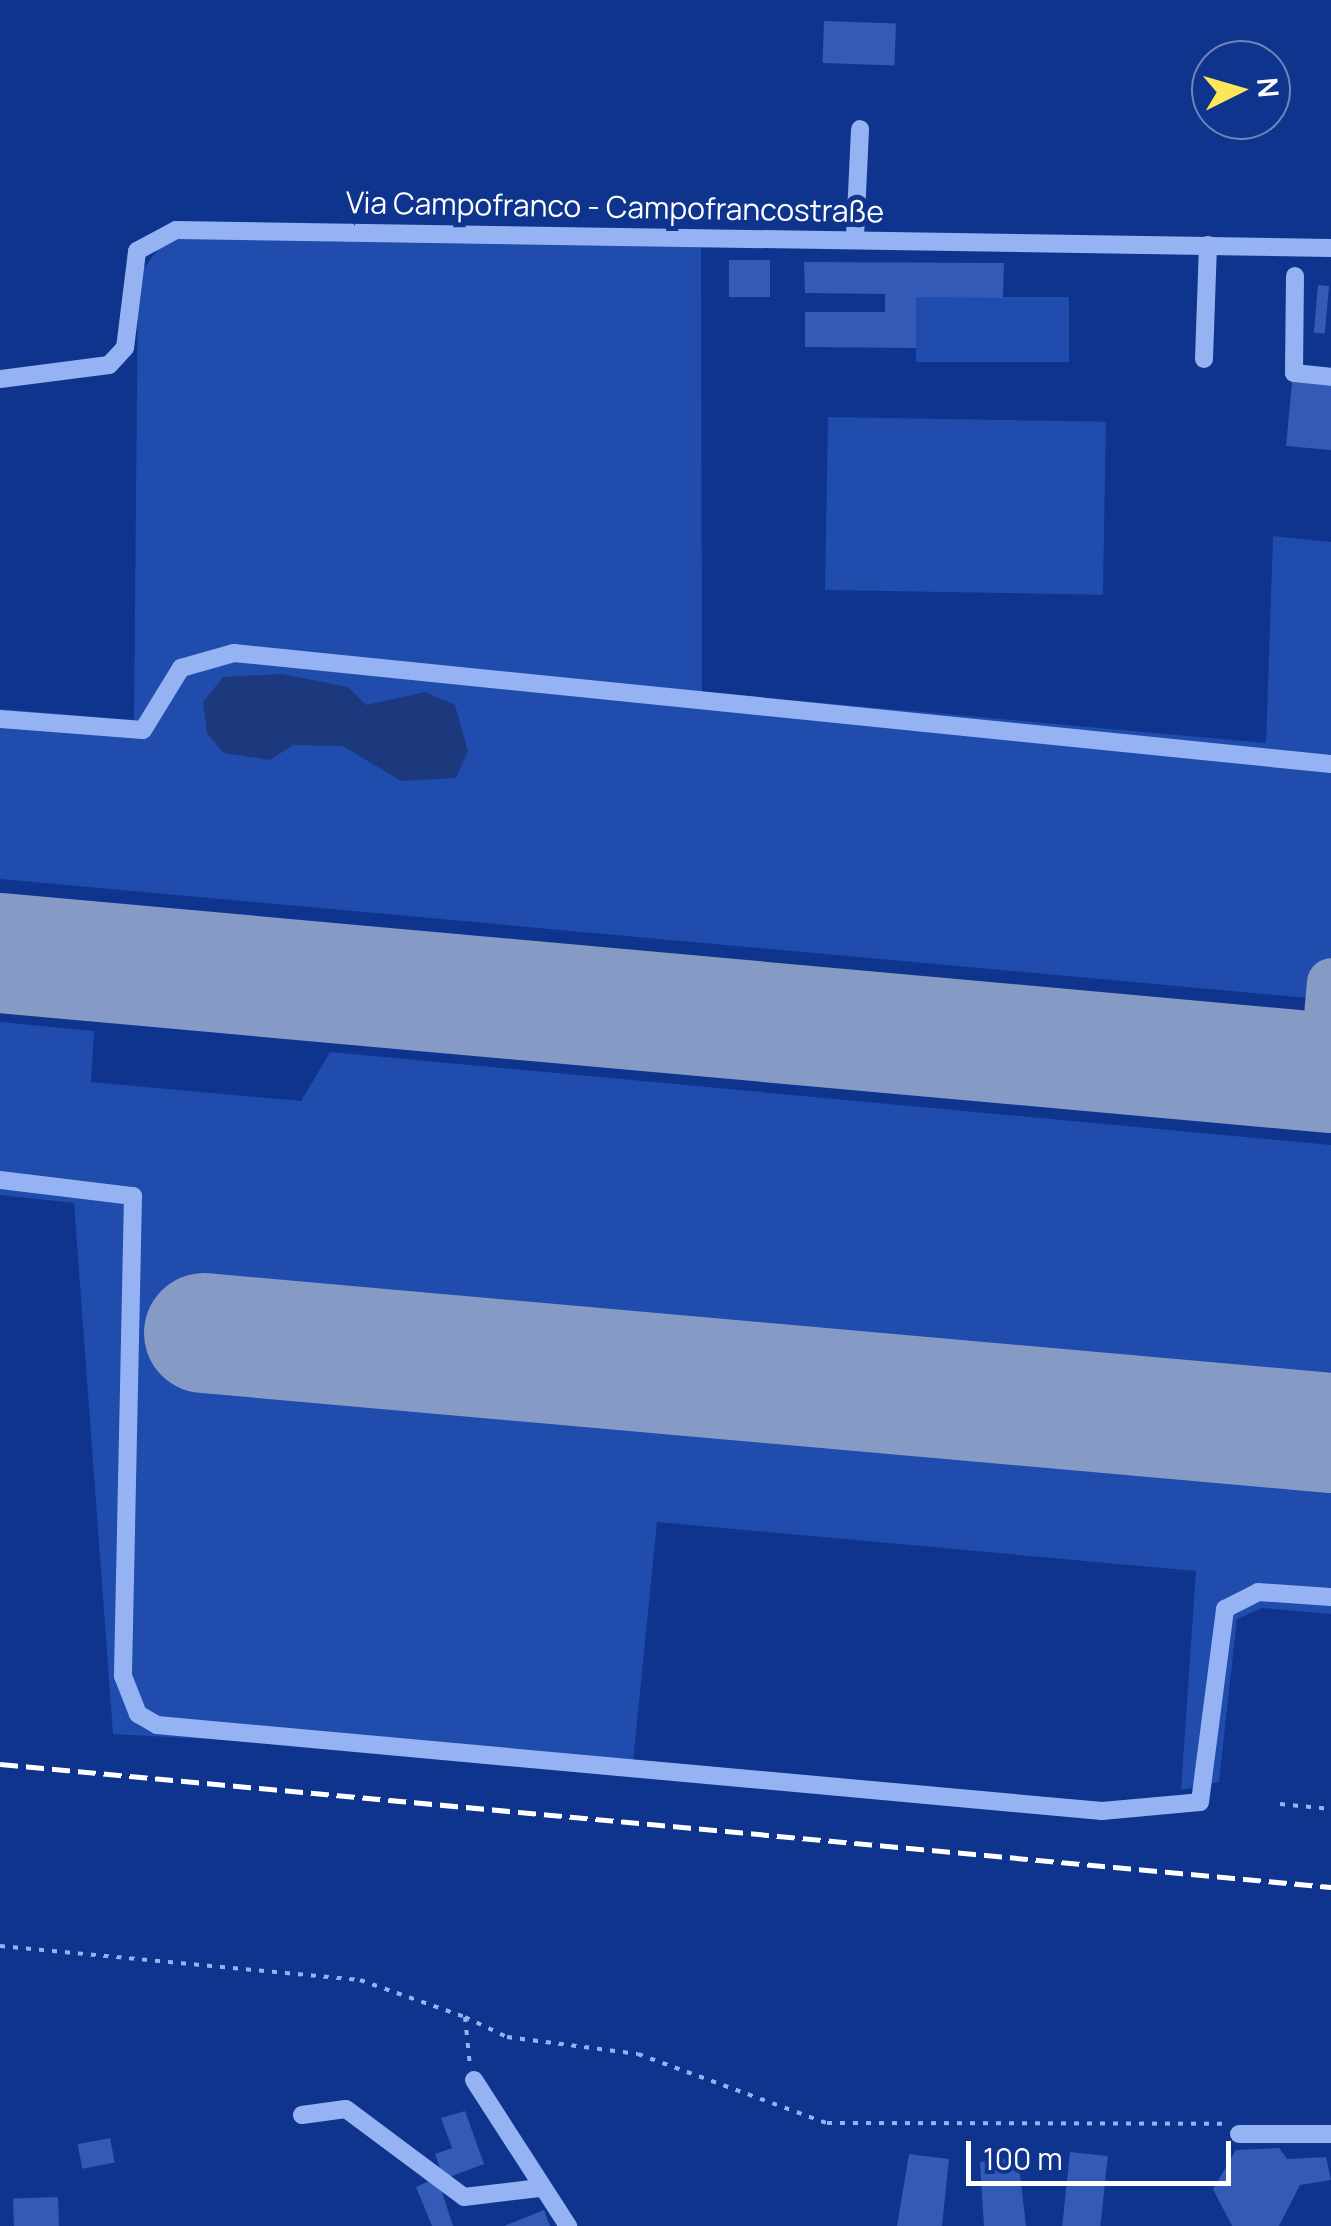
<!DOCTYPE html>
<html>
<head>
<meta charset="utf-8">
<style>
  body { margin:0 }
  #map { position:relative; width:1331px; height:2226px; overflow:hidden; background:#0e348e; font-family:Manrope,sans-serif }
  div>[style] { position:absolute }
  .green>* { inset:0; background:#1f4cad; transform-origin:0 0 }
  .water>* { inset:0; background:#1d397d }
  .taxiway>* { height:48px; margin:-24px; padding:0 24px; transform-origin:24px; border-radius:24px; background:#869ac6 }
  .runway>* { height:120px; margin:-60px; padding:0 60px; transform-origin:60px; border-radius:60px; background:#869ac6 }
  .building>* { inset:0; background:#325ab6; transform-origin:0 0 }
  .path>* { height:4px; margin-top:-2px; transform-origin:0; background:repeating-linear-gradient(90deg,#95b3f3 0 5px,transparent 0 13px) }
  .minor>* { height:18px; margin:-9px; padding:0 9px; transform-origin:9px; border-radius:9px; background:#95b3f3 }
  .rail>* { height:5px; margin-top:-2.5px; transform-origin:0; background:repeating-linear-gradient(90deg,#fff 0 18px,transparent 0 26px) }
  span { translate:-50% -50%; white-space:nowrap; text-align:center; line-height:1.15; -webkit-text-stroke:10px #0e348e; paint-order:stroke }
  .street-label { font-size:30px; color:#fff }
  .north { position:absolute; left:1191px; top:40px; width:100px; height:100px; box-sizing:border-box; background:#0e348e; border:2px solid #6e85bb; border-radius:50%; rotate:85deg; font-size:28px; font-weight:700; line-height:40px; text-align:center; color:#fff }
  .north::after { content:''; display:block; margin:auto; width:35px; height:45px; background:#ffe658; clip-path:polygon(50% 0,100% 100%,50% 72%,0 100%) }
  .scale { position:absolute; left:966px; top:2141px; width:265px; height:45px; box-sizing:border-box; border:5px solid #fff; border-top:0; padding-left:12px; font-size:30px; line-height:35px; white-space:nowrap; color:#fff; -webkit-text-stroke:8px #0e348e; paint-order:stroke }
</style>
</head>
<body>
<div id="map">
  <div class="green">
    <i style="clip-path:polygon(168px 236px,701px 247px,702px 692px,1266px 743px,1273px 536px,1331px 542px,1331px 1000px,0 879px,0 709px,134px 720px,138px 276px)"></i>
    <i style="left:916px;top:297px;width:153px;height:65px"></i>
    <i style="left:828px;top:417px;width:278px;height:173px;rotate:1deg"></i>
    <i style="clip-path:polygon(0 1022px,94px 1031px,91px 1082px,301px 1101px,330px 1052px,1331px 1145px,1331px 1614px,1262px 1608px,1237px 1619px,1219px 1782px,1181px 1790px,1196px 1571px,657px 1522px,633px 1762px,113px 1734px,74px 1203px,0 1195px)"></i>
  </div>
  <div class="water">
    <i style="clip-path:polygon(282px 674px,348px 687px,366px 705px,425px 692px,455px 705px,468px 751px,456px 778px,401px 781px,343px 746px,293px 745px,270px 760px,223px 753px,207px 733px,203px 702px,223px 677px)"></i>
  </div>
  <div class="taxiway">
    <i style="left:1323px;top:1072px;width:90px;rotate:-84.9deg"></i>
  </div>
  <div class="runway">
    <i style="left:0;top:953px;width:1336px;rotate:5.15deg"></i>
    <i style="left:204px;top:1333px;width:1131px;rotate:5.07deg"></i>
  </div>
  <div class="building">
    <i style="left:824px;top:21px;width:72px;height:42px;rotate:2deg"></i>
    <i style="left:729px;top:260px;width:41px;height:37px"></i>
    <i style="clip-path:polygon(804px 262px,1004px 263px,1003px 298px,916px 297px,916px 348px,805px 347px,805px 312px,885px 312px,885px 294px,805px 293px)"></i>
    <i style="left:1318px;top:285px;width:11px;height:48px;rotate:5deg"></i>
    <i style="clip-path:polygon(1292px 382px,1331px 385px,1331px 450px,1286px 446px)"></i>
    <i style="clip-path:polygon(465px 2111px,484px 2164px,444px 2179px,435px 2154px,452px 2148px,441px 2118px)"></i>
    <i style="left:110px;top:2138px;width:25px;height:33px;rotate:79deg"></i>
    <i style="clip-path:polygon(1279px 2148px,1287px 2159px,1326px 2157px,1331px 2180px,1300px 2185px,1279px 2226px,1232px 2226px,1213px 2189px,1236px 2150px)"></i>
    <i style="left:1070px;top:2152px;width:38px;height:75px;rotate:6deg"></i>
    <i style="clip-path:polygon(909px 2154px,949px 2159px,942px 2226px,897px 2226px)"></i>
    <i style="clip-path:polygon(1018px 2157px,1026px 2226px,984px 2226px,980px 2162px)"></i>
    <i style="clip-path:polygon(429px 2181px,441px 2189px,453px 2226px,432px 2226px,416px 2187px)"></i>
    <i style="left:58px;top:2197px;width:29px;height:45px;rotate:88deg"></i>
    <i style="clip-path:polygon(544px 2210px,550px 2226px,504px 2226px)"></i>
  </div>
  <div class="path">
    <i style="left:1280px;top:1804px;width:51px;rotate:5.6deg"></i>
    <i style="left:0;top:1946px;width:362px;rotate:5.4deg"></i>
    <i style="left:360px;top:1980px;width:111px;rotate:19.4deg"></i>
    <i style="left:465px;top:2017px;width:49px;rotate:84.2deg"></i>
    <i style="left:465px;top:2017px;width:47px;rotate:25.5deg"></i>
    <i style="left:507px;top:2037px;width:132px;rotate:7.4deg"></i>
    <i style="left:638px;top:2054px;width:201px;rotate:20.1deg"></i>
    <i style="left:827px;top:2123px;width:399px;rotate:0.1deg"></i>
  </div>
  <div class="minor">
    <i style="left:855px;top:236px;width:107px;rotate:-87.3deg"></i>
    <i style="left:1295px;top:276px;width:97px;rotate:90.6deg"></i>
    <i style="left:1294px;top:373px;width:37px;rotate:6deg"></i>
    <i style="left:1204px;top:359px;width:114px;rotate:-88deg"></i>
    <i style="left:0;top:379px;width:110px;rotate:-7.3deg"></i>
    <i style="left:109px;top:365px;width:23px;rotate:-47deg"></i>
    <i style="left:125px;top:348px;width:98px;rotate:-82.9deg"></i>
    <i style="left:137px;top:251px;width:44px;rotate:-28.3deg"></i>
    <i style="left:176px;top:230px;width:1155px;rotate:0.89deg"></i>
    <i style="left:0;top:719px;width:143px;rotate:4.4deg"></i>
    <i style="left:143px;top:730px;width:73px;rotate:-58.5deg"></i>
    <i style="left:181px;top:668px;width:55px;rotate:-15.8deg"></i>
    <i style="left:234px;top:653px;width:1103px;rotate:5.78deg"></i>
    <i style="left:0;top:1180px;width:134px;rotate:6.9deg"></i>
    <i style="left:133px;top:1196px;width:480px;rotate:91.2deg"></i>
    <i style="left:123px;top:1676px;width:41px;rotate:68.5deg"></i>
    <i style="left:138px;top:1714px;width:22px;rotate:30deg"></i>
    <i style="left:157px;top:1725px;width:949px;rotate:5.2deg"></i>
    <i style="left:1102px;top:1811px;width:98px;rotate:-5.2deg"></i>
    <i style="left:1200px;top:1802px;width:195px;rotate:-82.6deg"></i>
    <i style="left:1225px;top:1609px;width:37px;rotate:-27deg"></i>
    <i style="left:1258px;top:1592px;width:73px;rotate:3.9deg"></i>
    <i style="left:474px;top:2080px;width:174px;rotate:57.2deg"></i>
    <i style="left:302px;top:2115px;width:44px;rotate:-7.8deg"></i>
    <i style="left:346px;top:2109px;width:147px;rotate:36.7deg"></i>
    <i style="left:464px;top:2197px;width:76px;rotate:-6.8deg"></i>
    <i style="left:1239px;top:2134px;width:92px"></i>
  </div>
  <div class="rail">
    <i style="left:0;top:1764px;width:1337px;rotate:5.28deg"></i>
  </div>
  <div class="street-label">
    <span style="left:615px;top:207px;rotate:1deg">Via Campofranco - Campofrancostraße</span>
  </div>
  <div class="north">N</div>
  <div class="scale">100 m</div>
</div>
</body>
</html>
